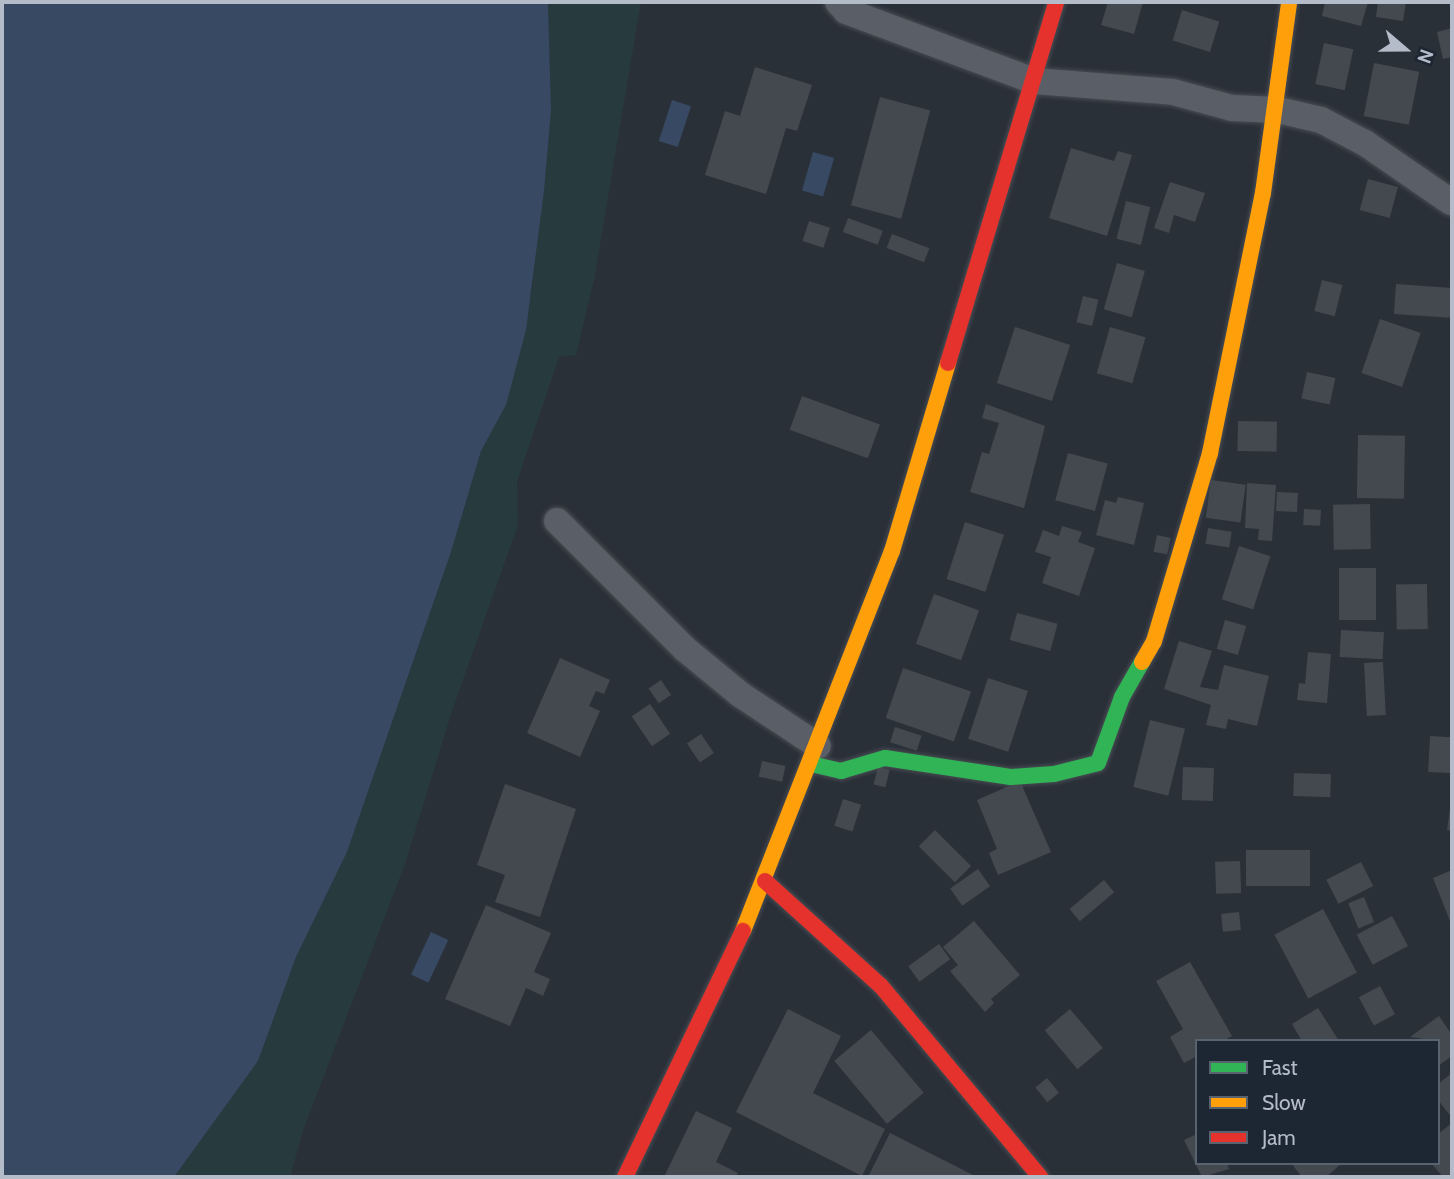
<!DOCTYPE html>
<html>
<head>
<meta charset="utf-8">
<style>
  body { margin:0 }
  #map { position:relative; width:1454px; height:1179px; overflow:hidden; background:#2a3038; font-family:Cabin,sans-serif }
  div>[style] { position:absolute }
  .green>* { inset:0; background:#273a3e }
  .water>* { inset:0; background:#384963; transform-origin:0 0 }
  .building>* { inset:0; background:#444950; transform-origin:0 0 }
  .roads { filter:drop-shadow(0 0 2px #484c53) drop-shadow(0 0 2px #484c53) }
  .street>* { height:26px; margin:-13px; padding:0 13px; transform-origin:13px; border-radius:13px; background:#5a5e66 }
  .fast>* { height:16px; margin:-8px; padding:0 8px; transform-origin:8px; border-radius:8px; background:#30b455 }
  .slow>* { height:16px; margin:-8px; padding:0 8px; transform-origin:8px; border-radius:8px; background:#ff9f0a }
  .jam>* { height:16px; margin:-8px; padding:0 8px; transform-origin:8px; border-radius:8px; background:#e5322d }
  span { translate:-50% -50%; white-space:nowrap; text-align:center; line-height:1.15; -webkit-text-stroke:7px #1d2633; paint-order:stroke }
  .frame { position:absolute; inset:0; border:4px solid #b4bcc9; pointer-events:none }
  .legend { position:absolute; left:1195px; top:1039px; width:245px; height:126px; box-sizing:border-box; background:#1d2633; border:2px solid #59626f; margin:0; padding:9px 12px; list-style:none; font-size:21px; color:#b4bcc9 }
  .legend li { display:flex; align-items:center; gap:14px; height:35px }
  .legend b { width:35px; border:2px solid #59626f }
  .north { position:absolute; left:1370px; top:14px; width:70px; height:70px; -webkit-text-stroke:5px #1d2633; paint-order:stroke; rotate:110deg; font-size:19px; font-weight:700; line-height:28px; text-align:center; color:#b4bcc9 }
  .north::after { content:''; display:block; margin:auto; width:24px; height:32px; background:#b4bcc9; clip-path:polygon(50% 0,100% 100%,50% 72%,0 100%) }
</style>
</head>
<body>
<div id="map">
  <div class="green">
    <i style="clip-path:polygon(548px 2px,641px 2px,594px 280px,576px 355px,559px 357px,517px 482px,518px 525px,452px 711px,405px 864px,304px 1128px,290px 1177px,174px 1177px,258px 1061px,296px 957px,347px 852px,451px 552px,481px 451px,506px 405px,532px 289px,551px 110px)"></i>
  </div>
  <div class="water">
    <i style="clip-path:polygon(2px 2px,548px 2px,551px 110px,544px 191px,526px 330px,506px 405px,481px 451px,451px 552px,347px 852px,296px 957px,258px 1061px,174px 1177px,2px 1177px)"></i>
    <i style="left:672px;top:100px;width:20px;height:43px;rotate:18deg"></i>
    <i style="left:813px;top:152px;width:22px;height:40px;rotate:16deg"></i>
    <i style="left:431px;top:932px;width:19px;height:47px;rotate:25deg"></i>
  </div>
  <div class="building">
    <i style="clip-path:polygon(1108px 2px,1143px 2px,1134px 34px,1101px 25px)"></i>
    <i style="clip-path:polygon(1325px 2px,1368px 2px,1361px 26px,1322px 16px)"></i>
    <i style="clip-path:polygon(1378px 2px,1406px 2px,1403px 21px,1376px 17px)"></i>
    <i style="left:1182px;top:10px;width:39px;height:32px;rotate:17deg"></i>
    <i style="clip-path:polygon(1452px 28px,1452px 57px,1443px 59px,1437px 32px)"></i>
    <i style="left:1324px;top:43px;width:30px;height:42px;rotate:12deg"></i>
    <i style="left:1374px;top:63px;width:46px;height:54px;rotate:11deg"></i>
    <i style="clip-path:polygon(755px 67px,812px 85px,797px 131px,786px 128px,766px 194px,705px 175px,725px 111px,740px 116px)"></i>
    <i style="left:880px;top:97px;width:52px;height:112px;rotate:15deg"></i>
    <i style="clip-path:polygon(1071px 148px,1114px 161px,1118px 151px,1132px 155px,1107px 236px,1049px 218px)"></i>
    <i style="left:1368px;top:179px;width:31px;height:32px;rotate:15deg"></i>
    <i style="clip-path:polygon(1170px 182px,1205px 193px,1195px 222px,1174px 215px,1169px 233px,1154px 228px)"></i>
    <i style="left:1126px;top:201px;width:25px;height:39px;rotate:14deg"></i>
    <i style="left:848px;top:218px;width:37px;height:15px;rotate:20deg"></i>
    <i style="left:809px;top:221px;width:22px;height:21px;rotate:18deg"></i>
    <i style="left:892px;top:234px;width:40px;height:15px;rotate:21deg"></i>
    <i style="left:1117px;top:263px;width:29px;height:48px;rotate:16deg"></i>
    <i style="left:1322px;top:280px;width:21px;height:32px;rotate:14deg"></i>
    <i style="left:1396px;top:284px;width:56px;height:30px;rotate:4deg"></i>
    <i style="left:1083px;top:296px;width:16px;height:27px;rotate:14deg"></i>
    <i style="left:1380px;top:319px;width:43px;height:57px;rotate:19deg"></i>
    <i style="left:1015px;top:327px;width:58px;height:59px;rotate:18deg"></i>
    <i style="left:1110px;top:327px;width:37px;height:48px;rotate:16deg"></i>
    <i style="left:1307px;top:372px;width:29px;height:27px;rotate:12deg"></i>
    <i style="left:802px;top:396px;width:83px;height:36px;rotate:20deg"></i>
    <i style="clip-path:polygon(986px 404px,1045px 426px,1024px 508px,970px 492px,982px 452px,989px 454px,999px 423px,982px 418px)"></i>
    <i style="left:1238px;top:421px;width:39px;height:30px;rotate:1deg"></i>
    <i style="left:1358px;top:435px;width:47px;height:63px;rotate:1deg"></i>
    <i style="left:1068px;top:453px;width:41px;height:49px;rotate:15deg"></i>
    <i style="left:1211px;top:480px;width:35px;height:38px;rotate:8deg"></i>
    <i style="clip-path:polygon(1247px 483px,1276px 485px,1272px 541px,1258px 540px,1259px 529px,1245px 528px)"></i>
    <i style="left:1277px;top:492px;width:21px;height:19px;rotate:3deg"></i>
    <i style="clip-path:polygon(1118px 497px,1144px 503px,1134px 545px,1096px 535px,1105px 500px,1116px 503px)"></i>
    <i style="left:1370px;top:504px;width:45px;height:37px;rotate:89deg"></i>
    <i style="left:1304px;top:509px;width:17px;height:16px;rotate:3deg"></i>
    <i style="left:965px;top:522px;width:41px;height:60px;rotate:18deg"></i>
    <i style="clip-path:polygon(1062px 526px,1082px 532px,1078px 542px,1095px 548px,1079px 596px,1042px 583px,1051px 557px,1035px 552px,1043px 530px,1059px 536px)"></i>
    <i style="left:1208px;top:528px;width:24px;height:16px;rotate:9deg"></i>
    <i style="left:1157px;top:535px;width:14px;height:17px;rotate:12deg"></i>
    <i style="left:1239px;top:546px;width:33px;height:56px;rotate:18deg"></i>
    <i style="left:1339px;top:568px;width:37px;height:52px"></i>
    <i style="left:1427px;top:584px;width:45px;height:31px;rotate:89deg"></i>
    <i style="left:934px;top:594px;width:48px;height:53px;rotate:20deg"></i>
    <i style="left:1017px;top:613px;width:42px;height:28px;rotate:15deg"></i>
    <i style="left:1225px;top:620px;width:22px;height:30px;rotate:16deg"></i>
    <i style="left:1341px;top:630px;width:43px;height:27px;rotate:3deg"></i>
    <i style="clip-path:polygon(1179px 641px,1212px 651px,1200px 687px,1218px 690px,1224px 665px,1269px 676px,1257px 726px,1228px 719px,1226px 729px,1206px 725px,1211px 705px,1164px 689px)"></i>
    <i style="clip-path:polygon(1308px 652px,1331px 654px,1327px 703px,1297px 700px,1299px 683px,1305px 684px)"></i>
    <i style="clip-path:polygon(560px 658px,610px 680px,604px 694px,596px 691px,589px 706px,600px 711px,580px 757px,527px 733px)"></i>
    <i style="left:1383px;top:662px;width:53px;height:19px;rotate:87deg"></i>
    <i style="left:903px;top:668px;width:72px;height:53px;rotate:19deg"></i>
    <i style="left:988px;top:678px;width:42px;height:64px;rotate:18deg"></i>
    <i style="left:661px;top:680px;width:18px;height:15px;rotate:56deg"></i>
    <i style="left:650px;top:704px;width:36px;height:22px;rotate:56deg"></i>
    <i style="left:1150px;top:720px;width:36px;height:69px;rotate:14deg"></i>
    <i style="left:895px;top:727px;width:28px;height:16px;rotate:18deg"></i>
    <i style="left:701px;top:734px;width:23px;height:17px;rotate:56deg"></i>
    <i style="left:1430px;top:736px;width:22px;height:36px;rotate:3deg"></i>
    <i style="left:762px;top:761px;width:24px;height:16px;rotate:12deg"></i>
    <i style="left:878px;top:767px;width:12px;height:18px;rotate:14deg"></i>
    <i style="left:1183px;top:767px;width:31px;height:33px;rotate:2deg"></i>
    <i style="left:1294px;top:773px;width:37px;height:23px;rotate:2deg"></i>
    <i style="clip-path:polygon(1020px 781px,1051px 852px,998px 875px,989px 853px,997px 849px,977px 800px)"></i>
    <i style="clip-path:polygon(505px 784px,576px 809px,540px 917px,495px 902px,505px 875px,477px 865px)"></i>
    <i style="left:843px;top:799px;width:19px;height:28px;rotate:18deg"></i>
    <i style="clip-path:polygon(1451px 802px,1452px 802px,1452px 831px,1447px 830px)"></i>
    <i style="left:935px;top:830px;width:51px;height:23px;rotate:45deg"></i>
    <i style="left:1246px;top:850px;width:64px;height:36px"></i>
    <i style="left:1240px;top:861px;width:32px;height:25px;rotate:88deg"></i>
    <i style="left:1361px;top:862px;width:27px;height:39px;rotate:63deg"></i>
    <i style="left:978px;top:869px;width:21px;height:34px;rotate:55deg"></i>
    <i style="clip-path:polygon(1452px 870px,1452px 920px,1450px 921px,1433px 878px)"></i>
    <i style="left:1104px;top:880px;width:16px;height:45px;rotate:50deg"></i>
    <i style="left:1364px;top:897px;width:27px;height:17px;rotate:68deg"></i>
    <i style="clip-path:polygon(486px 905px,551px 933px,534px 972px,550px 979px,543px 996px,526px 988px,510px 1026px,445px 999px)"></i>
    <i style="left:1323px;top:909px;width:72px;height:55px;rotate:62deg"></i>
    <i style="left:1239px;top:912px;width:18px;height:18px;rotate:84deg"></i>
    <i style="left:1392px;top:916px;width:34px;height:40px;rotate:62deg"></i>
    <i style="clip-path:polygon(974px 921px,1020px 975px,991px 999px,994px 1003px,985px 1012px,950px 971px,958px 965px,943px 947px)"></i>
    <i style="left:939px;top:944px;width:19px;height:38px;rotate:54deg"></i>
    <i style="clip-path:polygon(1190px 962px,1232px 1036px,1223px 1041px,1197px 1041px,1197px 1056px,1184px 1063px,1170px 1037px,1183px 1029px,1156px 981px)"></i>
    <i style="left:1380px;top:986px;width:32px;height:24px;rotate:62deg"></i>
    <i style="clip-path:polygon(1318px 1008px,1339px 1041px,1302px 1041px,1292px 1024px)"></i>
    <i style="clip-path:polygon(788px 1009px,841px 1036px,813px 1093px,885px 1129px,862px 1176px,736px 1112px)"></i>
    <i style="left:1070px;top:1009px;width:51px;height:33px;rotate:50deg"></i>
    <i style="clip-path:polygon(1439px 1016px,1452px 1035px,1452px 1056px,1438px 1066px,1438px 1041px,1410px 1037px)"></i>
    <i style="left:871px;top:1030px;width:82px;height:48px;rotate:50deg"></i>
    <i style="clip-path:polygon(1452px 1073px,1452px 1118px,1438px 1100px,1438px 1084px)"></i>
    <i style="left:1047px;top:1078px;width:19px;height:15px;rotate:51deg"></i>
    <i style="clip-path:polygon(696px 1111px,732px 1128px,716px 1162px,738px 1173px,735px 1177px,664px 1177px)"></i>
    <i style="clip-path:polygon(1452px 1123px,1452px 1177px,1443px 1177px,1431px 1163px,1438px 1163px,1438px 1134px)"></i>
    <i style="clip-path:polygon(890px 1133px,977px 1177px,868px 1177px)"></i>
    <i style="clip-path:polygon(1197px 1134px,1197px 1163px,1227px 1163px,1229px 1169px,1202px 1177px,1184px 1140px)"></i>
    <i style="clip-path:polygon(1291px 1163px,1342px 1163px,1326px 1177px,1302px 1177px)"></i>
  </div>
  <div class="roads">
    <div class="street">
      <i style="left:838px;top:2px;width:12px;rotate:48deg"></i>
      <i style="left:846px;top:11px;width:201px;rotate:20.4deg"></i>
      <i style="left:1034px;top:81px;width:139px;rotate:4.5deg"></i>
      <i style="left:1173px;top:92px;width:61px;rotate:15.2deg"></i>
      <i style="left:1232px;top:108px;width:46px;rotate:2.5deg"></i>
      <i style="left:1278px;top:110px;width:44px;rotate:13.1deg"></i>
      <i style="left:1321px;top:120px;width:50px;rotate:27.6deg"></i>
      <i style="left:1365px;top:143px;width:104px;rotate:34.5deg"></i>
      <i style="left:557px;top:521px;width:181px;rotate:45deg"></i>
      <i style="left:685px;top:649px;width:72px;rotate:39.4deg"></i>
      <i style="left:741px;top:695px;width:92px;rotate:33.5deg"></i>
    </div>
    <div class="fast">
      <i style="left:811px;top:764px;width:31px;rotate:13deg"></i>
      <i style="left:841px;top:771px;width:46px;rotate:-16.5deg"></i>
      <i style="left:885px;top:758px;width:127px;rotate:8.6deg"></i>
      <i style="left:1011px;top:777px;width:43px;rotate:-4deg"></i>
      <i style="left:1054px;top:774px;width:45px;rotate:-14deg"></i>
      <i style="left:1098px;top:763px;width:70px;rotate:-70deg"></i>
      <i style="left:1122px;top:697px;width:40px;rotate:-60.3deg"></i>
    </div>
    <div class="slow">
      <i style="left:1142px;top:662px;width:24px;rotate:-60deg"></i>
      <i style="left:1154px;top:641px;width:196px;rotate:-73.4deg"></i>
      <i style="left:1210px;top:453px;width:265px;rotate:-78.5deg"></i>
      <i style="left:1263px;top:193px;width:193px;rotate:-82.2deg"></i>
      <i style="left:743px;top:931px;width:408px;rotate:-68.6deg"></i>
      <i style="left:892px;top:551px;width:196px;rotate:-73.4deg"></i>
    </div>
    <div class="jam">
      <i style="left:948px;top:363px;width:377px;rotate:-73.3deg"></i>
      <i style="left:765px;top:881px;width:156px;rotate:42.2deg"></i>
      <i style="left:881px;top:986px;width:249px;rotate:50.2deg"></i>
      <i style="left:625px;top:1177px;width:273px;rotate:-64.4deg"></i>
    </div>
  </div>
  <div class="frame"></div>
  <ul class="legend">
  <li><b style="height:9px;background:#30b455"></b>Fast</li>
  <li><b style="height:9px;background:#ff9f0a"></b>Slow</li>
  <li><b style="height:9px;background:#e5322d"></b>Jam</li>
  </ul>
  <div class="north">N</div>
</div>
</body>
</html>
